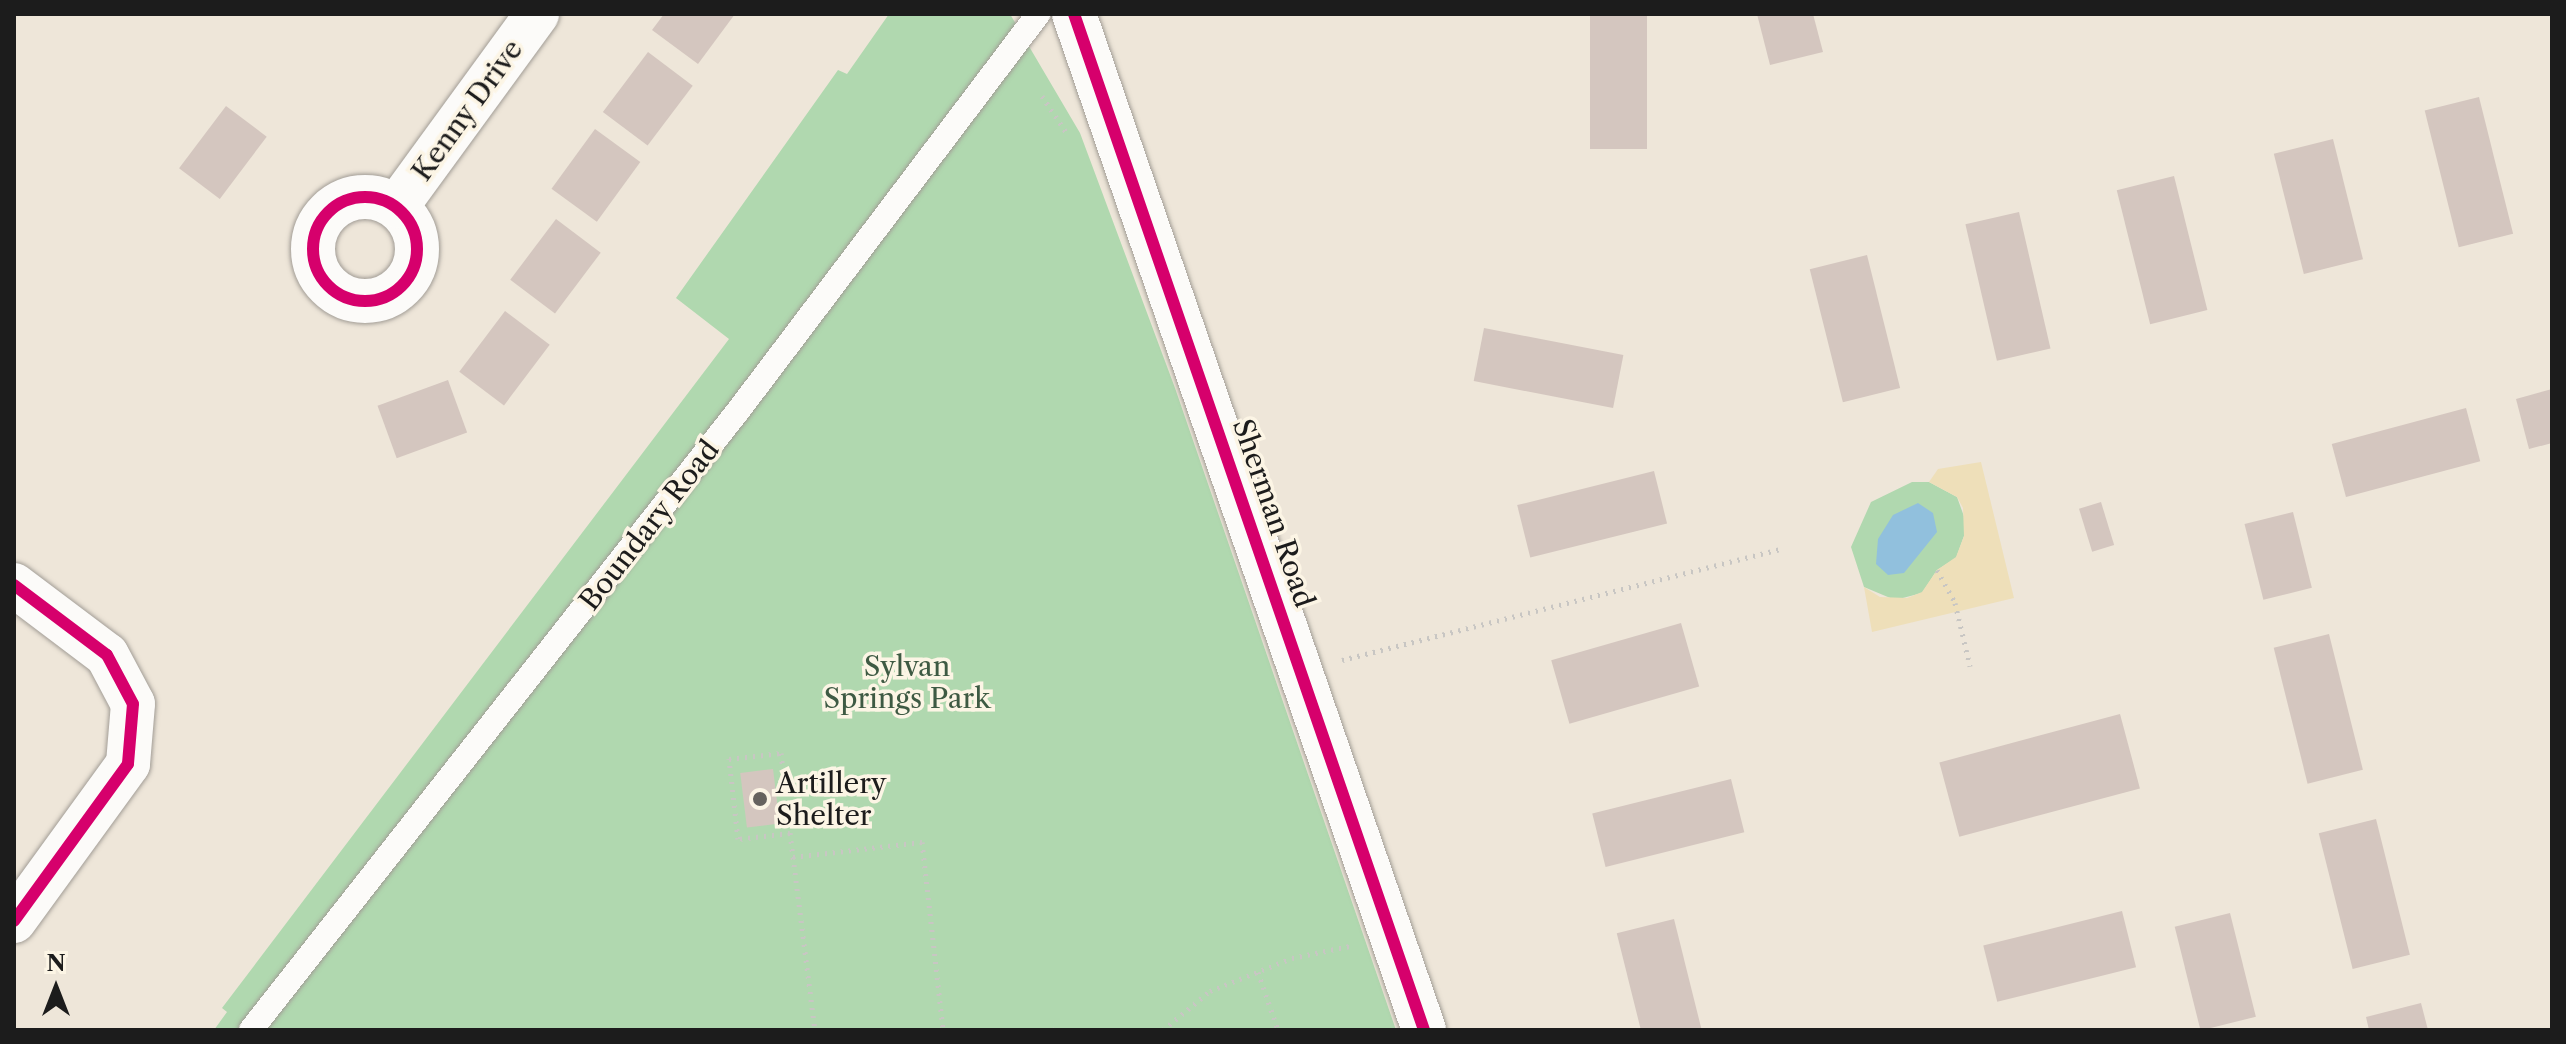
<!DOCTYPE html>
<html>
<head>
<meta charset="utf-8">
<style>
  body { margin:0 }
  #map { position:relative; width:2566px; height:1044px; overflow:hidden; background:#eee6d9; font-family:"Libre Caslon Text",serif }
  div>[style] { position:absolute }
  .green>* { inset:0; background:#b0d8af }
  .sand>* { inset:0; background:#eedfb9 }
  .water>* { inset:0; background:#91c0dd }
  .building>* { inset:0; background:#d4c6bf; transform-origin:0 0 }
  .path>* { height:5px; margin-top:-2.5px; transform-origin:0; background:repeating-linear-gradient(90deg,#c8c6c3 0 2px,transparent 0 8px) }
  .roads { filter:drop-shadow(0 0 2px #a29d96) drop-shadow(0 0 2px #a29d96) }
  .lane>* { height:24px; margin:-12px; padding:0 12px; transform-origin:12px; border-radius:12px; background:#fcfbf9 }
  .street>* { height:44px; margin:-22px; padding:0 22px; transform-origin:22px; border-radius:22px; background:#fcfbf9 }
  .street>.ring { margin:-22px; padding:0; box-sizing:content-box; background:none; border:44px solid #fcfbf9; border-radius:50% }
  .cycleway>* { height:12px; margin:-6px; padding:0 6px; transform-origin:6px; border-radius:6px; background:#d6006c }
  .cycleway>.ring { margin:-6px; padding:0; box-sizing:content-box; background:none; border:12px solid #d6006c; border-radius:50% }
  .dots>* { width:22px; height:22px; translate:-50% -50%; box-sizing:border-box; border:4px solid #fcf5e5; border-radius:50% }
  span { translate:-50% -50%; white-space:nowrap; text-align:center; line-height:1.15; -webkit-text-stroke:7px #fcf5e5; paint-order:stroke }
  .street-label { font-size:28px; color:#1c1c1c }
  .park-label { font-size:28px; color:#3e5a43 }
  .poi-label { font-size:28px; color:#1c1c1c }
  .left { translate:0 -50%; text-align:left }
  .frame { position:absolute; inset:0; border:16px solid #1c1c1c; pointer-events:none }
  .north { position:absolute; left:16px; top:948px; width:80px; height:80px; -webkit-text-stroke:6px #fcf5e5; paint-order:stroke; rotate:0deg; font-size:22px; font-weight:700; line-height:32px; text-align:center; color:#1c1c1c }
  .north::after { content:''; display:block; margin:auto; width:28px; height:36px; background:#1c1c1c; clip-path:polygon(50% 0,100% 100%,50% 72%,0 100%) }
</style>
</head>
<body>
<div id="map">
  <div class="green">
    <i style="clip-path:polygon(889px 14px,1010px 14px,1080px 133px,1175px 388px,1396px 1030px,214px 1030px,227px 1012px,222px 1008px,729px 339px,676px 298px,838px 70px,847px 74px)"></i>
    <i style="clip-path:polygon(1912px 482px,1929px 482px,1957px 497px,1966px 522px,1964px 536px,1956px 558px,1937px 570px,1922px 593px,1895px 600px,1864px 587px,1851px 547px,1871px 502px)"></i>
  </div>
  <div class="sand">
    <i style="clip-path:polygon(1981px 462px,2014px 598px,1872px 632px,1864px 587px,1880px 597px,1907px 598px,1922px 592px,1937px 570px,1956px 557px,1964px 536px,1963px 508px,1957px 497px,1929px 482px,1938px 469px)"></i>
  </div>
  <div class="water">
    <i style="clip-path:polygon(1918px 503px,1933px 513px,1937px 532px,1904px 573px,1888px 575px,1876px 564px,1878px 539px,1893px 515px)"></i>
  </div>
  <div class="building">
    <i style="clip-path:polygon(664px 14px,735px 14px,698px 64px,652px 30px)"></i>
    <i style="left:1590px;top:14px;width:57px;height:135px"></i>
    <i style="clip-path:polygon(1757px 14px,1813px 14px,1823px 52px,1770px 65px)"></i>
    <i style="left:648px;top:52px;width:56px;height:75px;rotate:37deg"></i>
    <i style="left:2479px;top:97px;width:141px;height:56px;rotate:76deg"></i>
    <i style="left:226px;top:106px;width:51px;height:78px;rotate:37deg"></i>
    <i style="left:595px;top:129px;width:56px;height:74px;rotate:36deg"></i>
    <i style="left:2333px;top:139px;width:124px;height:61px;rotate:76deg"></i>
    <i style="left:2174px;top:176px;width:138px;height:59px;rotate:76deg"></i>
    <i style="left:2019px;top:212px;width:140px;height:55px;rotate:77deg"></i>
    <i style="left:556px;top:219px;width:56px;height:76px;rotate:37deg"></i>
    <i style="left:1867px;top:255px;width:137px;height:59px;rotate:76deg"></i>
    <i style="left:505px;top:311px;width:56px;height:76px;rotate:37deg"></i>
    <i style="left:1484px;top:328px;width:142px;height:54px;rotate:11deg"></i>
    <i style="left:448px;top:380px;width:56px;height:75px;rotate:70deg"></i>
    <i style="clip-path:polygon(2552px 389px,2552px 443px,2529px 449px,2516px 399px)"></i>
    <i style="left:2466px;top:408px;width:55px;height:139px;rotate:75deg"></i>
    <i style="left:1654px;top:471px;width:54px;height:141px;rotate:76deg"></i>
    <i style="left:2101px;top:502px;width:45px;height:23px;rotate:73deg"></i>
    <i style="left:2293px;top:512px;width:78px;height:50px;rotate:76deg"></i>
    <i style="left:1681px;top:623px;width:66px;height:135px;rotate:74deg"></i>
    <i style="left:2329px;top:634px;width:140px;height:57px;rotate:76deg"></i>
    <i style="left:2120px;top:714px;width:77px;height:187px;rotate:75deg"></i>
    <i style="left:773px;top:769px;width:55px;height:33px;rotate:83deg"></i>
    <i style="left:1731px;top:779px;width:55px;height:143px;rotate:76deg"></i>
    <i style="left:2376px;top:819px;width:140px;height:59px;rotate:76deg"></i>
    <i style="left:2122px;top:911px;width:58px;height:143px;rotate:76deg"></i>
    <i style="left:2230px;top:913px;width:107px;height:57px;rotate:76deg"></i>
    <i style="left:1674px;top:919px;width:114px;height:59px;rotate:76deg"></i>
    <i style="clip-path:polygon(2421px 1003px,2428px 1030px,2369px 1030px,2366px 1017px)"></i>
  </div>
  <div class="path">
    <i style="left:1042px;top:96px;width:43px;rotate:56.3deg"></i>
    <i style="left:1937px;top:570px;width:38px;rotate:61deg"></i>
    <i style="left:1955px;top:603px;width:65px;rotate:76.6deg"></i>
    <i style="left:1342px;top:660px;width:453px;rotate:-14.2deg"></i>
    <i style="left:781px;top:753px;width:81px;rotate:83.6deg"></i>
    <i style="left:790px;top:833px;width:52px;rotate:173.4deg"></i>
    <i style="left:738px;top:839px;width:81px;rotate:-96.4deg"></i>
    <i style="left:729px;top:759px;width:52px;rotate:-6.6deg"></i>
    <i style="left:790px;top:833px;width:199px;rotate:82.8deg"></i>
    <i style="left:793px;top:857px;width:130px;rotate:-6.6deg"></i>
    <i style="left:922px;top:842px;width:189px;rotate:83.6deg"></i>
    <i style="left:1258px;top:972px;width:61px;rotate:71deg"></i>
    <i style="left:1054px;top:1030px;width:4px;rotate:-45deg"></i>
    <i style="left:1163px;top:1030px;width:61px;rotate:-39.7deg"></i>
    <i style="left:1210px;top:991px;width:88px;rotate:-21.9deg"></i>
    <i style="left:1292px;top:958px;width:59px;rotate:-11.7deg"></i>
  </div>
  <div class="roads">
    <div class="lane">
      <i style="left:251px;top:1030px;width:788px;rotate:-51.81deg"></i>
      <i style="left:738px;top:411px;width:498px;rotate:-52.9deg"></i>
    </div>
    <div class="street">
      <i style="left:1074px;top:14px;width:1075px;rotate:70.99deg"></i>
      <i class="ring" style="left:313px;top:197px;width:60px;height:60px"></i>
      <i style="left:397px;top:206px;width:238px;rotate:-53.9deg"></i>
      <i style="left:14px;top:585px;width:116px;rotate:37deg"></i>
      <i style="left:107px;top:655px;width:55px;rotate:62deg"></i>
      <i style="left:133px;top:704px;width:60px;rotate:94.8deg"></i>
      <i style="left:128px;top:764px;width:194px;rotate:126deg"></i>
    </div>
  </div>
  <div class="cycleway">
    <i style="left:1074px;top:14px;width:1075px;rotate:70.99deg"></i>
    <i class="ring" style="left:313px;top:197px;width:92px;height:92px"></i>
    <i style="left:14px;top:585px;width:116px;rotate:37deg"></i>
    <i style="left:107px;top:655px;width:55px;rotate:62deg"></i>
    <i style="left:133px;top:704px;width:60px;rotate:94.8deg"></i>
    <i style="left:128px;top:764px;width:194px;rotate:126deg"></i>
  </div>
  <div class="dots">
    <i style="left:760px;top:799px;background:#66635e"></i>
  </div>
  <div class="street-label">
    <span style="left:467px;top:110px;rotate:-54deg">Kenny Drive</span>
    <span style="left:1274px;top:513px;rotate:71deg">Sherman Road</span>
    <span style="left:649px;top:525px;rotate:-52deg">Boundary Road</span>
  </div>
  <div class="park-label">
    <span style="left:907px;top:682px">Sylvan<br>Springs Park</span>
  </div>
  <div class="poi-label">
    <span class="left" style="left:776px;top:799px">Artillery<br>Shelter</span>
  </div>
  <div class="frame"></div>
  <div class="north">N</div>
</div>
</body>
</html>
